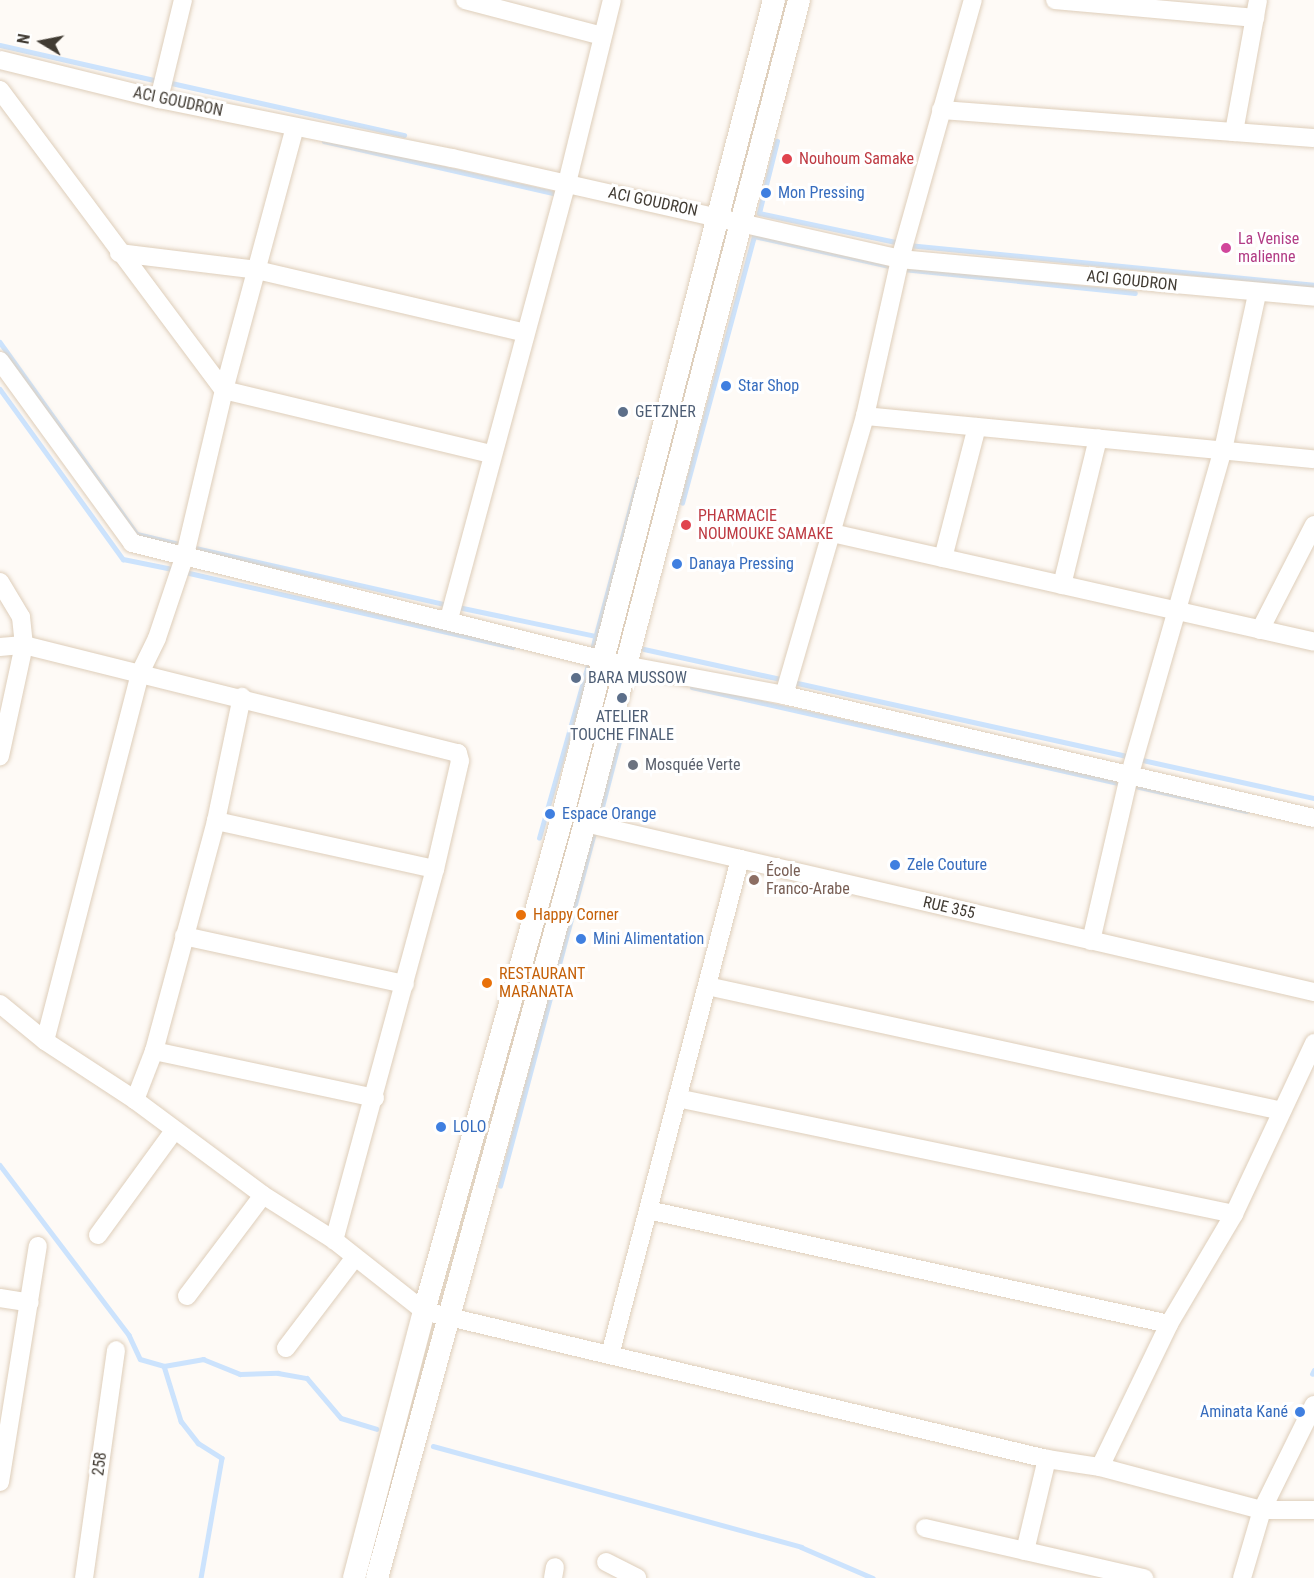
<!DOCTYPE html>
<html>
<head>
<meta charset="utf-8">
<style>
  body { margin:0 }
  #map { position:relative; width:1314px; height:1578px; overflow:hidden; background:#fefaf6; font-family:"Roboto Condensed",sans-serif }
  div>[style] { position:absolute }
  .stream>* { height:4.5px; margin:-2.25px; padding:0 2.25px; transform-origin:2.25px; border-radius:2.25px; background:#cce3fd }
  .roads { filter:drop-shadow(0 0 2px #deceba) drop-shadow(0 0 2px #deceba) }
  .minor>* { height:18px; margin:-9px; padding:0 9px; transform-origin:9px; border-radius:9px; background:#fff }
  .major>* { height:22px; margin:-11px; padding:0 11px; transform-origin:11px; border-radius:11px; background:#fff }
  .dots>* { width:16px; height:16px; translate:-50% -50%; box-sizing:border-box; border:3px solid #fff; border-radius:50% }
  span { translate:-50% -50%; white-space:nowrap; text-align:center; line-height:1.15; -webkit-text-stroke:6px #fff; paint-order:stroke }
  .street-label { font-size:16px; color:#413b33 }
  .health-label { font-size:16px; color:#be3a42 }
  .left { translate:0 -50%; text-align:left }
  .shop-label { font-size:16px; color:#366cbe }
  .right { translate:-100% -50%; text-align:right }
  .hotel-label { font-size:16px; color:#b23c85 }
  .service-label { font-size:16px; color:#4e5e75 }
  .worship-label { font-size:16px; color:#5b616d }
  .education-label { font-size:16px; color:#785e54 }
  .food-label { font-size:16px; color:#c56008 }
  .north { position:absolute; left:12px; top:12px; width:60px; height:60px; -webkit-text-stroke:4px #fff; paint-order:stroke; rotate:280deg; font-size:16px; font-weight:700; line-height:24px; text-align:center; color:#413b33 }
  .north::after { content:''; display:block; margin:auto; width:21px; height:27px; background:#413b33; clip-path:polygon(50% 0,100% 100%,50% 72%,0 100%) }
</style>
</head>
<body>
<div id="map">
  <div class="stream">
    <i style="left:0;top:45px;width:162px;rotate:12.8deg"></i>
    <i style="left:167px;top:82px;width:243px;rotate:12.6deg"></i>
    <i style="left:324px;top:141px;width:240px;rotate:12.8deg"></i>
    <i style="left:759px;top:213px;width:144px;rotate:12deg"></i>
    <i style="left:759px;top:213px;width:74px;rotate:-76deg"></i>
    <i style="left:754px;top:236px;width:143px;rotate:12.5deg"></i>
    <i style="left:908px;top:245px;width:408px;rotate:5.6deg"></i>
    <i style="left:903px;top:269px;width:233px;rotate:5.9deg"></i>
    <i style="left:0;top:342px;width:236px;rotate:54.5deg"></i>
    <i style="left:137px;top:534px;width:47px;rotate:13.4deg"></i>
    <i style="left:0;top:389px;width:210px;rotate:54.1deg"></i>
    <i style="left:123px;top:559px;width:55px;rotate:11.5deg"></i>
    <i style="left:682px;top:503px;width:277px;rotate:-74.9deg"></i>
    <i style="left:191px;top:547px;width:264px;rotate:12.7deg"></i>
    <i style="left:185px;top:572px;width:336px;rotate:12.9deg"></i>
    <i style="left:458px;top:607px;width:141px;rotate:11.9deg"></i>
    <i style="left:644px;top:649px;width:144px;rotate:12.4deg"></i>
    <i style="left:591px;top:653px;width:180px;rotate:-74.9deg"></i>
    <i style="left:793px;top:682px;width:345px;rotate:12.5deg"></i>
    <i style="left:692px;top:687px;width:442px;rotate:12.7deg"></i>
    <i style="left:1138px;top:759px;width:180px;rotate:12.5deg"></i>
    <i style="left:1131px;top:785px;width:118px;rotate:12.7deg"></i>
    <i style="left:598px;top:822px;width:115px;rotate:-75.4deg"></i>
    <i style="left:539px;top:838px;width:184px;rotate:-74.2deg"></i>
    <i style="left:0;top:1165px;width:213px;rotate:52.8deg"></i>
    <i style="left:129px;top:1335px;width:26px;rotate:65deg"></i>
    <i style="left:140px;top:1359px;width:25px;rotate:16deg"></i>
    <i style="left:164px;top:1366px;width:40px;rotate:-10deg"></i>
    <i style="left:203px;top:1359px;width:40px;rotate:22deg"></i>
    <i style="left:240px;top:1374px;width:38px;rotate:-2deg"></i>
    <i style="left:278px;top:1373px;width:29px;rotate:10deg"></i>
    <i style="left:307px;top:1378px;width:52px;rotate:49.6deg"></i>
    <i style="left:341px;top:1418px;width:37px;rotate:17deg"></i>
    <i style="left:500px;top:1186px;width:368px;rotate:-75.1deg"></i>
    <i style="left:164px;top:1366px;width:58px;rotate:72.8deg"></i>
    <i style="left:181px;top:1421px;width:28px;rotate:52deg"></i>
    <i style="left:198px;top:1443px;width:28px;rotate:32deg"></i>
    <i style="left:222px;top:1458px;width:122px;rotate:99.9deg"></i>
    <i style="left:1312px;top:1374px;width:4px;rotate:-63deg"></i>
    <i style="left:433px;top:1446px;width:382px;rotate:15.3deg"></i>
    <i style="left:801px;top:1547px;width:78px;rotate:23.3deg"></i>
  </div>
  <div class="roads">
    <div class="minor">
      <i style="left:465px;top:0;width:142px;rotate:14.7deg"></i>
      <i style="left:1055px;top:0;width:201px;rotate:5.1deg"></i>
      <i style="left:0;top:60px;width:164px;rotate:13.8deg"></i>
      <i style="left:159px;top:99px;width:299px;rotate:11.4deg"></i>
      <i style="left:452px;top:158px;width:459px;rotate:12.7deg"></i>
      <i style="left:900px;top:259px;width:416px;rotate:5.2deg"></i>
      <i style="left:0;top:90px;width:374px;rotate:53.3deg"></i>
      <i style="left:224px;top:390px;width:275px;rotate:13.5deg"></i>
      <i style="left:159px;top:99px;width:102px;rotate:-76.4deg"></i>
      <i style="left:941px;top:110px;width:374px;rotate:4.3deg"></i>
      <i style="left:1234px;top:132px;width:134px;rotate:-79.7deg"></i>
      <i style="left:119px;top:253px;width:139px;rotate:7deg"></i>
      <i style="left:257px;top:270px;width:275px;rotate:13.2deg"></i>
      <i style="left:0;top:361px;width:225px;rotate:54deg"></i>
      <i style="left:132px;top:543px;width:507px;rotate:13.93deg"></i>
      <i style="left:624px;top:665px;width:163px;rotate:10.6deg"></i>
      <i style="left:784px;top:695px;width:544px;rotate:13.07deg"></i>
      <i style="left:865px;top:416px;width:451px;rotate:5.5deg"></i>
      <i style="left:832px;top:533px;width:494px;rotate:12.7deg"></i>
      <i style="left:943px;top:558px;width:135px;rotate:-75.5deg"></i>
      <i style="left:0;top:582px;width:41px;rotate:59deg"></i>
      <i style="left:21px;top:617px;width:28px;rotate:84deg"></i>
      <i style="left:24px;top:645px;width:114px;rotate:102.2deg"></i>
      <i style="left:1062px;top:585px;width:151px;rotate:-76.2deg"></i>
      <i style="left:449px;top:619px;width:452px;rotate:-74.9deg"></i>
      <i style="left:567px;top:183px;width:188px;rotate:-76.2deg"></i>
      <i style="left:1260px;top:630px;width:118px;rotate:-62.8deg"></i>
      <i style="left:0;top:647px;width:24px;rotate:-5deg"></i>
      <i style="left:24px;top:645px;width:447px;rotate:14deg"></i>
      <i style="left:458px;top:753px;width:8px;rotate:76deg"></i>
      <i style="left:460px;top:761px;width:111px;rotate:103deg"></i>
      <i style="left:435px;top:869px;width:385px;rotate:105.2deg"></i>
      <i style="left:784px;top:695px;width:291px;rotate:-73.8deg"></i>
      <i style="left:865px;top:416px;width:161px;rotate:-77.4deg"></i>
      <i style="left:900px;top:259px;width:269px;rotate:-74.3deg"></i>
      <i style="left:216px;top:821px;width:224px;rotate:12.4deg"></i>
      <i style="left:585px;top:823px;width:748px;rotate:13.05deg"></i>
      <i style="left:184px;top:936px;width:226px;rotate:12.3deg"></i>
      <i style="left:1091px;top:941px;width:168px;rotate:-77deg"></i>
      <i style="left:1129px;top:777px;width:340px;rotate:-74deg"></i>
      <i style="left:1223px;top:450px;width:160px;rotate:-77.7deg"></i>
      <i style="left:707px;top:986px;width:588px;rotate:12.26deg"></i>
      <i style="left:0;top:1004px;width:58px;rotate:39.4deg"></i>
      <i style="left:45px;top:1041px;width:108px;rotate:33.2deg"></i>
      <i style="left:135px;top:1100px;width:159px;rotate:36.6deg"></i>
      <i style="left:263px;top:1195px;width:84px;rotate:32.4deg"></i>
      <i style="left:334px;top:1240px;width:115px;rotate:38.3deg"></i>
      <i style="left:424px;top:1311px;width:640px;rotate:13.36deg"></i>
      <i style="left:1047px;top:1459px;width:54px;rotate:8.6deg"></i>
      <i style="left:1100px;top:1467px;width:168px;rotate:14.9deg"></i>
      <i style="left:1262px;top:1510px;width:52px"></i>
      <i style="left:45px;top:1041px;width:380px;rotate:-75.5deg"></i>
      <i style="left:140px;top:673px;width:39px;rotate:-64deg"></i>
      <i style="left:157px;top:638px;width:88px;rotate:-71.4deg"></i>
      <i style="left:185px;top:555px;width:170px;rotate:-76.7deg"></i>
      <i style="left:224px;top:390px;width:272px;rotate:-74.9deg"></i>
      <i style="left:154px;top:1051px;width:226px;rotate:12deg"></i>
      <i style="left:677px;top:1098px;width:569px;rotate:11.76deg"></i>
      <i style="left:135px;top:1100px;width:53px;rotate:-68.8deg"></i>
      <i style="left:154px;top:1051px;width:238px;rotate:-74.9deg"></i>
      <i style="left:216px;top:821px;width:127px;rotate:-78.2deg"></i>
      <i style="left:648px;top:1210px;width:533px;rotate:12.34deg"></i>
      <i style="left:98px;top:1235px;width:127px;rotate:-53.9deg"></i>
      <i style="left:187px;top:1296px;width:126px;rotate:-53deg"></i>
      <i style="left:0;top:1298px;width:30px;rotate:9deg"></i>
      <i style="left:286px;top:1348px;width:114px;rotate:-52.8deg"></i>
      <i style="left:610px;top:1355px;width:513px;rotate:-75.31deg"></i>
      <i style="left:1100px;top:1467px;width:159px;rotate:-64.2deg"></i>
      <i style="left:1169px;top:1324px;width:128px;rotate:-59.4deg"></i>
      <i style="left:1234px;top:1214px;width:189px;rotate:-64.9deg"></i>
      <i style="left:0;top:1482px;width:239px;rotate:-80.9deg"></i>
      <i style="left:925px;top:1528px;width:225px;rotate:12.9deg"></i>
      <i style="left:1025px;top:1551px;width:95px;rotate:-76.6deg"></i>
      <i style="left:606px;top:1562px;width:35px;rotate:27deg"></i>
      <i style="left:84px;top:1578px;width:230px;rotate:-82deg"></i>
      <i style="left:553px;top:1578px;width:11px;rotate:-80deg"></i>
      <i style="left:1242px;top:1578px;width:71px;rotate:-73.6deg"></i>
      <i style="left:1262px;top:1510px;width:117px;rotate:-63.7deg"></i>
    </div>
    <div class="major">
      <i style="left:354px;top:1578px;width:276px;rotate:-75.3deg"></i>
      <i style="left:424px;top:1311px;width:512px;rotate:-74.36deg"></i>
      <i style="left:562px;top:818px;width:845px;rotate:-75.47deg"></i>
      <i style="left:377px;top:1578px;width:783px;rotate:-74.6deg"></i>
      <i style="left:585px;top:823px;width:850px;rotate:-75.42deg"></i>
    </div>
  </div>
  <div class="dots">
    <i style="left:787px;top:159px;background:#e0444e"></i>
    <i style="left:766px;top:193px;background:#3f7fe0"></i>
    <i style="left:1226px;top:248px;background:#d1479c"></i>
    <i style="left:726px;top:386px;background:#3f7fe0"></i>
    <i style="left:623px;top:412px;background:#5c6f8a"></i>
    <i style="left:686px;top:525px;background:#e0444e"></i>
    <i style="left:677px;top:564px;background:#3f7fe0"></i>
    <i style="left:576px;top:678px;background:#5c6f8a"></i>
    <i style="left:622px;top:698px;background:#5c6f8a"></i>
    <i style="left:633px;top:765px;background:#6b7280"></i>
    <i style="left:550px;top:814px;background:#3f7fe0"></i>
    <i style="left:895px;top:865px;background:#3f7fe0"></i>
    <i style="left:754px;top:880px;background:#8d6e63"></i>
    <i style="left:521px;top:915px;background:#e8710a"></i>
    <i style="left:581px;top:939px;background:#3f7fe0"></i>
    <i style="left:487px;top:983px;background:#e8710a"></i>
    <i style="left:441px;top:1127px;background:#3f7fe0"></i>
    <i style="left:1300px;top:1412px;background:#3f7fe0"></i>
  </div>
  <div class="street-label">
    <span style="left:178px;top:102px;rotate:12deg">ACI GOUDRON</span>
    <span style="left:653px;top:202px;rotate:12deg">ACI GOUDRON</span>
    <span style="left:1132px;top:281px;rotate:6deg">ACI GOUDRON</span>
    <span style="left:949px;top:908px;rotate:13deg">RUE 355</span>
    <span style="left:100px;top:1464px;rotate:-82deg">258</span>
  </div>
  <div class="health-label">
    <span class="left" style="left:799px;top:159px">Nouhoum Samake</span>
    <span class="left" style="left:698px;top:525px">PHARMACIE<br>NOUMOUKE SAMAKE</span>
  </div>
  <div class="shop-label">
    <span class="left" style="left:778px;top:193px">Mon Pressing</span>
    <span class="left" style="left:738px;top:386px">Star Shop</span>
    <span class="left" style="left:689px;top:564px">Danaya Pressing</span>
    <span class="left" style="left:562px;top:814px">Espace Orange</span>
    <span class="left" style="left:907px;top:865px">Zele Couture</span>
    <span class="left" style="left:593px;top:939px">Mini Alimentation</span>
    <span class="left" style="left:453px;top:1127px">LOLO</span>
    <span class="right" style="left:1288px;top:1412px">Aminata Kané</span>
  </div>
  <div class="hotel-label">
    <span class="left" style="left:1238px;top:248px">La Venise<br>malienne</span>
  </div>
  <div class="service-label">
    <span class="left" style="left:635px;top:412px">GETZNER</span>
    <span class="left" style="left:588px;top:678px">BARA MUSSOW</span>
    <span style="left:622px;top:726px">ATELIER<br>TOUCHE FINALE</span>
  </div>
  <div class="worship-label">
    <span class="left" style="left:645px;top:765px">Mosquée Verte</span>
  </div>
  <div class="education-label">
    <span class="left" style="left:766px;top:880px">École<br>Franco-Arabe</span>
  </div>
  <div class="food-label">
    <span class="left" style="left:533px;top:915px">Happy Corner</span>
    <span class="left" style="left:499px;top:983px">RESTAURANT<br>MARANATA</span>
  </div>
  <div class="north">N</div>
</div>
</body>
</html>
